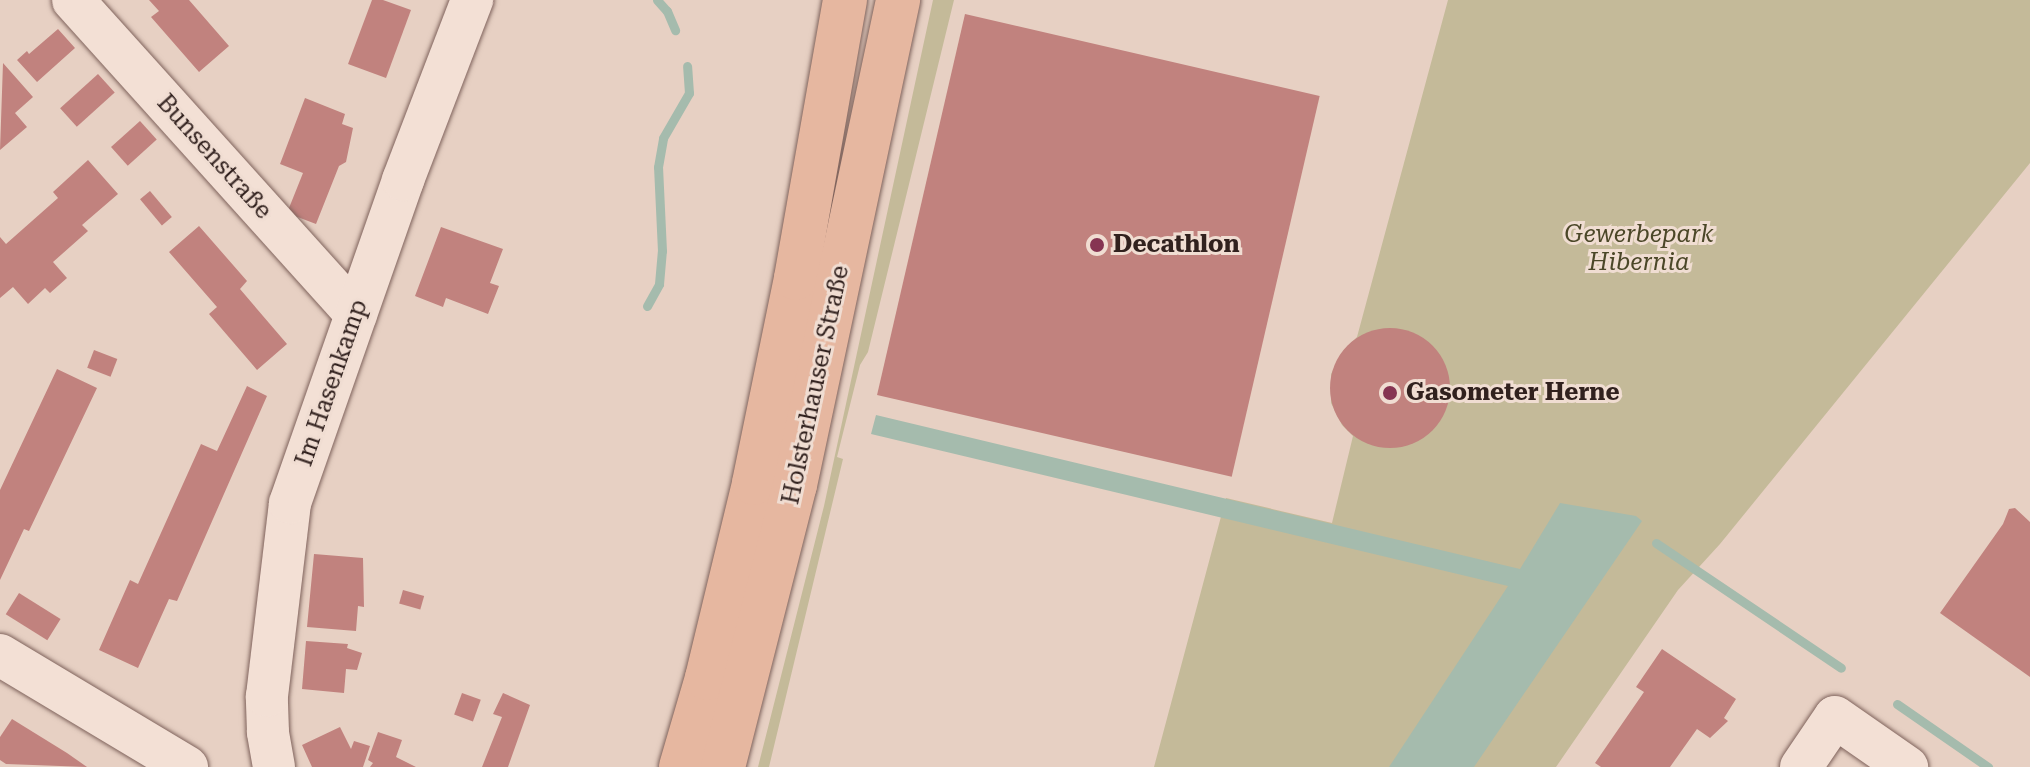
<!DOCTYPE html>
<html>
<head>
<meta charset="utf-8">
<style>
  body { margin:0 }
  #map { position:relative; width:2030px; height:767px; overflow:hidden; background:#e7d0c3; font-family:"Roboto Serif",serif }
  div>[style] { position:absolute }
  .green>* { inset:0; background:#c4ba99 }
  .water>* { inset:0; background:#a5bbad }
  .stream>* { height:9px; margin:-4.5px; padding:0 4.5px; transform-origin:4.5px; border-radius:4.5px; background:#a5bbad }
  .building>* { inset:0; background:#c1827e; transform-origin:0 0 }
  .round { border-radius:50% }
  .roads { filter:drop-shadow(0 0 2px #7f635c) drop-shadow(0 0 2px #7f635c) }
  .minor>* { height:42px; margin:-21px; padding:0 21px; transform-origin:21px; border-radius:21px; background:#f3e0d5 }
  .major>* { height:44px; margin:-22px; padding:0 22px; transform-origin:22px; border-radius:22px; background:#e6b7a0 }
  .dots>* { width:22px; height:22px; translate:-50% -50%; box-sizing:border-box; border:4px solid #f0ddd2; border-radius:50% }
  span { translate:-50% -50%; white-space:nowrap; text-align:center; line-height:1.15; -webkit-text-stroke:6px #f0ddd2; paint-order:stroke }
  .street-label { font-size:24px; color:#31211e }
  .park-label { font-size:24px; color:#4b4728; font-style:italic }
  .poi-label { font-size:24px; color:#31211e; font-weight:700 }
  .left { translate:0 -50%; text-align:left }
</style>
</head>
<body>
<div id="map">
  <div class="green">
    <i style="clip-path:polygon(933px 0,954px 0,868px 352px,860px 365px,837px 457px,843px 459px,769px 767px,758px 767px,824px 506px)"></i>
    <i style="clip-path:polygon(1448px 0,2030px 0,2030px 163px,1720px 544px,1678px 590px,1556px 767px,1154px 767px,1226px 498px,1332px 523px,1353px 436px,1342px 425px,1331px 403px,1331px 374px,1344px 350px,1357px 337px)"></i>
  </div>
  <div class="water">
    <i style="clip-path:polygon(876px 415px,1520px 569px,1560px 503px,1636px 516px,1642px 521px,1474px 767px,1389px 767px,1508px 586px,871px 434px)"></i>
  </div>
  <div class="stream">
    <i style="left:657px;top:0;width:15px;rotate:48deg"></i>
    <i style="left:667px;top:11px;width:21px;rotate:67deg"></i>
    <i style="left:647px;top:306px;width:25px;rotate:-61deg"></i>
    <i style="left:659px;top:284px;width:33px;rotate:-85deg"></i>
    <i style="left:662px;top:251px;width:84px;rotate:-92.7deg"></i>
    <i style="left:658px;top:167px;width:29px;rotate:-80deg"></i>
    <i style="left:663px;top:138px;width:52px;rotate:-60deg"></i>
    <i style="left:689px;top:93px;width:27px;rotate:-94deg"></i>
    <i style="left:1656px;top:543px;width:223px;rotate:34deg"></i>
    <i style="left:1897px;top:704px;width:111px;rotate:34.7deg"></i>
  </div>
  <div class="building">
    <i style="clip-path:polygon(149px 0,189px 0,229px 46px,199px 72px,151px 17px,159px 11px)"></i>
    <i style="clip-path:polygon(372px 0,383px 0,411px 10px,386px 78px,348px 64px)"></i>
    <i style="left:965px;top:14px;width:364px;height:391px;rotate:13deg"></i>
    <i style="clip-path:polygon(58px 29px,75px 48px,37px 82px,17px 60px,27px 51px,29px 54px)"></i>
    <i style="clip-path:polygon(3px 63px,33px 97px,15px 113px,27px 127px,0 150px)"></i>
    <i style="left:98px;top:74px;width:25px;height:51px;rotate:48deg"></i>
    <i style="clip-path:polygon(305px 98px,345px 114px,342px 124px,353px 128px,346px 162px,339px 166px,316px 224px,287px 213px,303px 173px,280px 164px)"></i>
    <i style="left:140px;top:121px;width:25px;height:39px;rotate:48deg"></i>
    <i style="clip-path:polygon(88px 160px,118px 194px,82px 225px,88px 231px,53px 262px,67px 278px,50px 293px,45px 288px,28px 304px,13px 287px,0 298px,0 237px,6px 244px,58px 198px,53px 192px)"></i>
    <i style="left:150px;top:191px;width:34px;height:13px;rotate:50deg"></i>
    <i style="clip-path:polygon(199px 226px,247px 281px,240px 289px,287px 344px,257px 370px,209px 314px,217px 307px,169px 252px)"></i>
    <i style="clip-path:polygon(441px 227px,503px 249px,490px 283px,499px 286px,488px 314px,446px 298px,443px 307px,415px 296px)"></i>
    <i class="round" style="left:1330px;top:328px;width:120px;height:120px"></i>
    <i style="left:94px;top:350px;width:25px;height:19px;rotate:21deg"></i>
    <i style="clip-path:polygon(57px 369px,97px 388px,29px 531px,24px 529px,0 580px,0 490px)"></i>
    <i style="clip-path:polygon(247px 386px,267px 396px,177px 601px,169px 599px,138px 668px,99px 650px,130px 580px,138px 584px,201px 444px,217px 451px)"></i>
    <i style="clip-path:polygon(2015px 508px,2030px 522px,2030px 677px,1940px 613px,2003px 524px,2009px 509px)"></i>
    <i style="clip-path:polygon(314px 554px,363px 558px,364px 607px,358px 606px,356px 631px,307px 627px)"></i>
    <i style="left:403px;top:590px;width:22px;height:14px;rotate:16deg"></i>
    <i style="left:19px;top:593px;width:49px;height:25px;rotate:32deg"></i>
    <i style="clip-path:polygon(306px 641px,348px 644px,347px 648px,362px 653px,357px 670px,346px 669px,344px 693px,302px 689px)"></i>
    <i style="clip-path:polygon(1662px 649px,1736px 699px,1724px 718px,1728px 721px,1710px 738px,1697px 729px,1670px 767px,1601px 767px,1595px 763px,1644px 692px,1636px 687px)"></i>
    <i style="left:462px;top:693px;width:20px;height:23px;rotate:20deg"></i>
    <i style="clip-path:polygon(503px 693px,530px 705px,508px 767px,482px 767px,502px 717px,493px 714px)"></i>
    <i style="clip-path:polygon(12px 719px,67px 753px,87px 767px,6px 764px,0 760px,0 737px)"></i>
    <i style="clip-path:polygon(340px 727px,351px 749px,354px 741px,370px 746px,363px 767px,312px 767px,302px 745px)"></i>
    <i style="clip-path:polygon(378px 732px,402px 740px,396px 757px,416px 767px,370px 767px,373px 763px,368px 760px)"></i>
  </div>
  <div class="roads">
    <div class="minor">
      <i style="left:73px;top:0;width:423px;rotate:48deg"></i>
      <i style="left:0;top:655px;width:218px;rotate:30.9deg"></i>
      <i style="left:274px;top:767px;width:36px;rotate:-100deg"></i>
      <i style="left:268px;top:732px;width:36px;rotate:-92deg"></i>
      <i style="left:267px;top:696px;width:194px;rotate:-83.2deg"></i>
      <i style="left:290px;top:503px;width:342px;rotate:-70.7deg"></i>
      <i style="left:403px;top:180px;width:193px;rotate:-69deg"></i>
      <i style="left:1801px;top:767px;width:60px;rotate:-55.8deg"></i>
      <i style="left:1835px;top:717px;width:88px;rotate:34.8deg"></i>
    </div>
    <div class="major">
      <i style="left:681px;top:767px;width:93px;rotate:-73.7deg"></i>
      <i style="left:707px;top:678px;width:201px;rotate:-76.4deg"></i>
      <i style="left:754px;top:483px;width:209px;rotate:-78.4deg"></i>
      <i style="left:796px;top:278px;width:282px;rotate:-80deg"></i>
      <i style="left:723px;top:767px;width:291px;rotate:-75.7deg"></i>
      <i style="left:795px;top:485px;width:496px;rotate:-78deg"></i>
    </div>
  </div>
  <div class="dots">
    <i style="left:1097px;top:245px;background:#863452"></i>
    <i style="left:1390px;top:393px;background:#863452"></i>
  </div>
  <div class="street-label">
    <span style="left:214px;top:157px;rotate:48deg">Bunsenstraße</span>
    <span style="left:332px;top:383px;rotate:-71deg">Im Hasenkamp</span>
    <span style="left:816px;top:385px;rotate:-78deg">Holsterhauser Straße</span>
  </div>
  <div class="park-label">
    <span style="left:1639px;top:249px">Gewerbepark<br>Hibernia</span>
  </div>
  <div class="poi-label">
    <span class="left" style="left:1113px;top:245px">Decathlon</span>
    <span class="left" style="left:1406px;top:393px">Gasometer Herne</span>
  </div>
</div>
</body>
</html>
